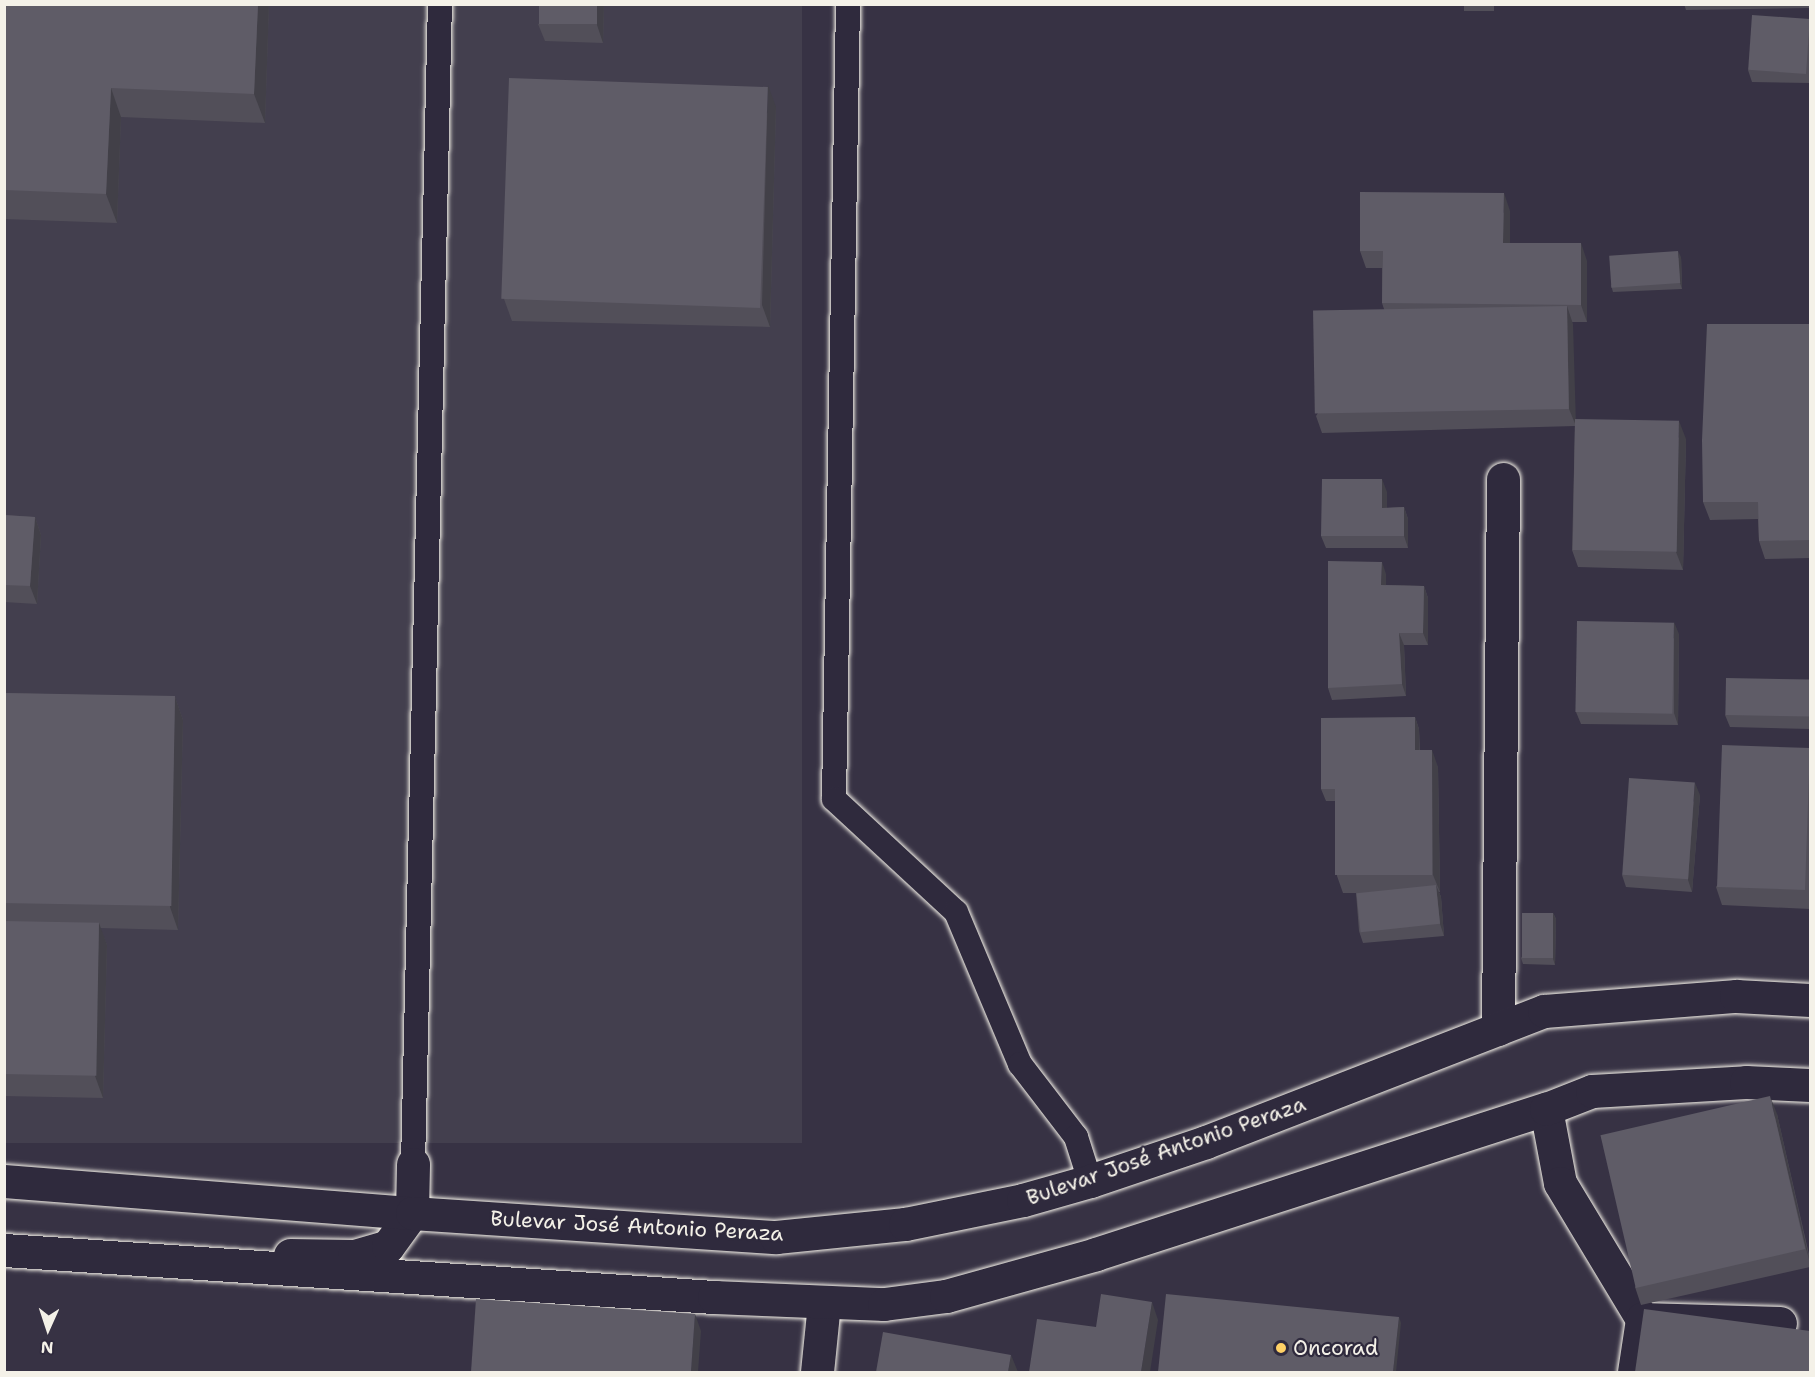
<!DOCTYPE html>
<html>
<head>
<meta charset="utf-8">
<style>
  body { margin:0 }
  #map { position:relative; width:1815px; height:1377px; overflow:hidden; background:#373244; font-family:"Shantell Sans",sans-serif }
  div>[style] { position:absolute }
  .built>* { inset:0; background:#433f4e; transform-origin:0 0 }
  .roads { filter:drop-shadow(0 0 2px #f4f1e8) drop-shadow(0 0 2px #f4f1e8) }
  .service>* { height:24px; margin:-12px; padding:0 12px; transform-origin:12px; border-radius:12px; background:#2f2a3d }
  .minor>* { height:33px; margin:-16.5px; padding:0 16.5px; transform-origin:16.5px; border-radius:16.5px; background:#2f2a3d }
  .tertiary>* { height:33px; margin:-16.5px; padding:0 16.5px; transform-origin:16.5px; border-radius:16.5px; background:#2f2a3d }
  .wall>* { inset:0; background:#524f59; transform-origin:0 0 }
  .shaded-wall>* { inset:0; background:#424048 }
  .building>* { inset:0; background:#5f5c67; transform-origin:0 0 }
  .dots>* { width:16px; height:16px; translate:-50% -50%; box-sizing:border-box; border:3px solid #2f2a3d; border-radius:50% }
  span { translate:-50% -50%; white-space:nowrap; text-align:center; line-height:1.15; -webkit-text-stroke:4.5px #2f2a3d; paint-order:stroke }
  .street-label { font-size:21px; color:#f4f1e8 }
  .poi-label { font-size:21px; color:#f4f1e8 }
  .left { translate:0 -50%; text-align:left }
  .frame { position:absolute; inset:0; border:6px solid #f4f1e8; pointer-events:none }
  .north { position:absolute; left:18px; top:1299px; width:60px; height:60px; -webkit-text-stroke:4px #2f2a3d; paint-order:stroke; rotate:183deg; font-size:16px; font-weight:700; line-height:24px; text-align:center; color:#f4f1e8 }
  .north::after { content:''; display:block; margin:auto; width:21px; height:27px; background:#f4f1e8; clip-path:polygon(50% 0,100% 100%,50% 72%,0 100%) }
</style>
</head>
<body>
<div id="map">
  <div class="built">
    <i style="left:4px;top:5px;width:798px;height:1138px"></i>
  </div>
  <div class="roads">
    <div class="service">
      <i style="left:848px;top:4px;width:795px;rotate:91.01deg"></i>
      <i style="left:834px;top:799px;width:166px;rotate:42.8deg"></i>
      <i style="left:956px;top:912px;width:165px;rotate:67.2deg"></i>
      <i style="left:1020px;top:1064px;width:92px;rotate:52.5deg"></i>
      <i style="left:1076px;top:1137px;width:46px;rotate:72.3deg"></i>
      <i style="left:413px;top:1164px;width:1160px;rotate:-88.67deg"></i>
    </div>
    <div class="minor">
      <i style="left:1498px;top:1029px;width:550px;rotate:-89.48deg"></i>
      <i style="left:1546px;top:1109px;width:75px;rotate:79.3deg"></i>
      <i style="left:1560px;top:1183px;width:159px;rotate:58.9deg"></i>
      <i style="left:1642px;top:1319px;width:138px;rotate:1.7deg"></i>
      <i style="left:290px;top:1255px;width:64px;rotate:0.9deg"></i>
      <i style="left:354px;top:1256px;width:35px;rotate:-16deg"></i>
      <i style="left:388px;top:1246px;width:41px;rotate:-54deg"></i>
      <i style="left:412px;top:1213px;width:49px;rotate:-88.8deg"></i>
      <i style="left:817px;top:1372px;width:69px;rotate:-84.2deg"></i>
      <i style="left:1634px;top:1372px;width:54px;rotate:-81.4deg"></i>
    </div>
    <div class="tertiary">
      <i style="left:4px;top:1181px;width:409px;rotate:4.5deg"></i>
      <i style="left:412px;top:1213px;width:365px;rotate:3.8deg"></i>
      <i style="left:776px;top:1237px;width:130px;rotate:-5.8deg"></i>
      <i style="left:905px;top:1224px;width:120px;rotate:-11.5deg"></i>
      <i style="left:1023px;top:1200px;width:70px;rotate:-15.8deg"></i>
      <i style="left:1090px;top:1181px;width:122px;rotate:-18.6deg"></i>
      <i style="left:1206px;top:1142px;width:362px;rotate:-21.2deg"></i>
      <i style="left:1544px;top:1011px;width:193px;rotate:-4.5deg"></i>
      <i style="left:1736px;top:996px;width:74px;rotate:3.1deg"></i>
      <i style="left:4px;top:1250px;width:712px;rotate:3.79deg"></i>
      <i style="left:714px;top:1297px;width:170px;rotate:2.4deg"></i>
      <i style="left:884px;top:1304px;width:63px;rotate:-7.4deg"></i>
      <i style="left:946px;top:1296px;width:156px;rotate:-15.6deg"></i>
      <i style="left:1096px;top:1254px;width:473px;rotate:-17.9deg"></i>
      <i style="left:1546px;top:1109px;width:49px;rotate:-21.4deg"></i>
      <i style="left:1592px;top:1091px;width:154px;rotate:-3.3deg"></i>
      <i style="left:1746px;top:1082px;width:64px;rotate:2.7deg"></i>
    </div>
  </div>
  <div class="wall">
    <i style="clip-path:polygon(4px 4px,269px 4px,265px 123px,121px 117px,117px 223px,4px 219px)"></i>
    <i style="clip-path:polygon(604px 4px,603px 43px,545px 41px,538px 24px)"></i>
    <i style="left:1494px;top:4px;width:7px;height:30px;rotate:90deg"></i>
    <i style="clip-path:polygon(1684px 4px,1810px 4px,1810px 8px,1686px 10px)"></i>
    <i style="clip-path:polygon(1810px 19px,1810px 83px,1752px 82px,1748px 70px)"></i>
    <i style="clip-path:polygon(776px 107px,770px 327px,512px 321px,504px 299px)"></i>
    <i style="clip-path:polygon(1510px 211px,1510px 243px,1587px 261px,1587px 322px,1572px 322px,1575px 419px,1686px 439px,1683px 570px,1578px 567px,1572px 550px,1575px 426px,1322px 433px,1316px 416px,1385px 312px,1382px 303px,1382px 268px,1366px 268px,1360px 251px)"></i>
    <i style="clip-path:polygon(1681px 257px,1682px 289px,1613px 292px,1611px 285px)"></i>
    <i style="clip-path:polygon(1810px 324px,1810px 558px,1765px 559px,1759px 541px,1758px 519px,1710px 520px,1703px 502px)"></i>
    <i style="clip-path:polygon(1387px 492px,1387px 508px,1404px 507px,1408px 519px,1408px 548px,1326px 548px,1321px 536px)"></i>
    <i style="clip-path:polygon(4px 515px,35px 517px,41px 535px,37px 604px,4px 602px)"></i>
    <i style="clip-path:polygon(1386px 574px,1386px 585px,1424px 586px,1428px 598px,1428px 645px,1404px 645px,1406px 696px,1332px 700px,1328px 688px)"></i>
    <i style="clip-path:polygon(1679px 634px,1678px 725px,1581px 724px,1576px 712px)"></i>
    <i style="clip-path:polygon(1810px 680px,1810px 729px,1730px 727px,1725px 715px)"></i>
    <i style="clip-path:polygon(4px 693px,175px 697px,183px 720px,178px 930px,100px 928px,107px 945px,103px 1098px,4px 1096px)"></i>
    <i style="clip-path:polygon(1415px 717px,1419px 729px,1420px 750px,1438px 767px,1440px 892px,1439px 892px,1441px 897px,1444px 936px,1363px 943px,1359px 931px,1356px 893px,1343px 893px,1337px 876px,1336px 801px,1326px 801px,1321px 789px)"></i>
    <i style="clip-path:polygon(1810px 748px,1810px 909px,1722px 905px,1716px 887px)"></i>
    <i style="clip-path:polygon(1700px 795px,1692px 892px,1626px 887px,1622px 875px)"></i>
    <i style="clip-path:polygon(1553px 913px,1556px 919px,1555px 965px,1523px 964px,1521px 958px)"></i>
    <i style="clip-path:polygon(1777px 1114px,1810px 1259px,1810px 1267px,1641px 1305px,1635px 1287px)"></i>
  </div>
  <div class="shaded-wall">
    <i style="clip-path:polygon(258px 4px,269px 4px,265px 123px,254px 94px)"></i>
    <i style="clip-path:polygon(597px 4px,604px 4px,603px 43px,597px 25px)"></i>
    <i style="clip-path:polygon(768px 85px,776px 107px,770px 327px,762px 305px)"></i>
    <i style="clip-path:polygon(111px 88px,121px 117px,117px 223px,106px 194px)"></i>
    <i style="clip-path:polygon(1504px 193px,1510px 211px,1510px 260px,1503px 243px)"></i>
    <i style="clip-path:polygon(1581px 243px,1587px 261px,1587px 322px,1581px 305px)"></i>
    <i style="clip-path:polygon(1678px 251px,1681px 257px,1682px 289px,1680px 283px)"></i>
    <i style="clip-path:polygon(1567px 306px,1573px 324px,1576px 426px,1569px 409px)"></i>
    <i style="clip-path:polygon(1679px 421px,1686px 439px,1683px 570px,1676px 552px)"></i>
    <i style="clip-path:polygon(1382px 479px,1387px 492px,1387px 520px,1382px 508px)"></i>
    <i style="clip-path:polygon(1404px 507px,1408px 519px,1408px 548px,1404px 536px)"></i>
    <i style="clip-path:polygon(35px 517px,41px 535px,37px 604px,30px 586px)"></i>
    <i style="clip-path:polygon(1382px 562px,1386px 574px,1386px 597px,1381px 585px)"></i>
    <i style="clip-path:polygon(1424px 586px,1428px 598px,1428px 645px,1423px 633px)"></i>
    <i style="clip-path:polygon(1674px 622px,1679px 634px,1678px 725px,1674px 713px)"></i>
    <i style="clip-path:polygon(1399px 633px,1404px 645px,1406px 696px,1402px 684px)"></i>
    <i style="clip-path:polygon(175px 697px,183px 720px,178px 930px,170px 907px)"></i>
    <i style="clip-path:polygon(1415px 717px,1419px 729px,1420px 767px,1415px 755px)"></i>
    <i style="clip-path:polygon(1432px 750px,1438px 767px,1440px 892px,1433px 875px)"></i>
    <i style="clip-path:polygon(1695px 783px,1700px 795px,1692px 892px,1688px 880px)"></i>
    <i style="clip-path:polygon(1436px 885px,1441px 897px,1444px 936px,1440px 924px)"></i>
    <i style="clip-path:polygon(1553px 913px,1556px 919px,1555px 965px,1553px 959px)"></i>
    <i style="clip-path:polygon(99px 923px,107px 945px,103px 1098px,95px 1076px)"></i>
    <i style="clip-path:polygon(1770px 1096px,1777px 1114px,1810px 1262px,1806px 1249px)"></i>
    <i style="clip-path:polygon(1152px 1302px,1158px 1320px,1150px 1372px,1141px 1372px)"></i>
    <i style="clip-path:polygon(695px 1314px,701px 1331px,698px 1372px,691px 1372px)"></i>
    <i style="clip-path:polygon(1399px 1317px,1401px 1323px,1396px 1372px,1393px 1372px)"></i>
    <i style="clip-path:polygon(1011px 1355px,1018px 1372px,1008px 1372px)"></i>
  </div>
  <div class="building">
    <i style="clip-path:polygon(4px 4px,258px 4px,254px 94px,111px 88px,106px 194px,4px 190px)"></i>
    <i style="left:539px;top:4px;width:58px;height:20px"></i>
    <i style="clip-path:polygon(1464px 4px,1492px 4px,1492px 5px,1464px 6px)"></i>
    <i style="left:1752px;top:15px;width:58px;height:55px;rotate:4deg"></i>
    <i style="left:509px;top:78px;width:259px;height:221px;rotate:2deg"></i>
    <i style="clip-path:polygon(1360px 192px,1504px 193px,1503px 243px,1581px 243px,1581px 305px,1382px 303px,1383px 251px,1360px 251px)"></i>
    <i style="left:1678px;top:251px;width:32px;height:69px;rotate:86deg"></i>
    <i style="left:1567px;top:306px;width:103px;height:254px;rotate:89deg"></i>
    <i style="clip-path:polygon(1707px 324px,1810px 324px,1810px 540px,1759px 541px,1758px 502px,1703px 502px,1702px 440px)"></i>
    <i style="left:1575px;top:419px;width:104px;height:131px;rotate:1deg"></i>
    <i style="clip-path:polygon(1322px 479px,1382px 479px,1382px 508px,1404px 507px,1404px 536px,1321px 536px)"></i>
    <i style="clip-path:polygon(4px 515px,35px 517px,30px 586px,4px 585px)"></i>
    <i style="clip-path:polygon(1328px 561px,1382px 562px,1381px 585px,1424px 586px,1423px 633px,1399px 633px,1402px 684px,1328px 688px)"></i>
    <i style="left:1577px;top:621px;width:97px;height:91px;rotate:1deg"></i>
    <i style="left:1726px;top:678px;width:84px;height:37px;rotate:1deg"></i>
    <i style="left:4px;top:693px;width:171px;height:210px;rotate:1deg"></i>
    <i style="clip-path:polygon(1415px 717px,1415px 750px,1335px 751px,1335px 789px,1321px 789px,1321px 718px)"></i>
    <i style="left:1722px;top:745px;width:88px;height:142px;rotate:2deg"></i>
    <i style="left:1432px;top:750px;width:125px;height:97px;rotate:90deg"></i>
    <i style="left:1629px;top:778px;width:66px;height:97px;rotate:4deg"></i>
    <i style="left:1436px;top:885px;width:39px;height:80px;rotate:84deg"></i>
    <i style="left:1522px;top:913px;width:31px;height:45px"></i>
    <i style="left:4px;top:921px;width:95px;height:153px;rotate:1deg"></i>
    <i style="left:1770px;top:1096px;width:157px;height:174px;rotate:77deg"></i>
    <i style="clip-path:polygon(1101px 1294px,1152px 1302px,1141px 1372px,1029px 1372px,1037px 1319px,1096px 1327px)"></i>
    <i style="clip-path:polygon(1166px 1294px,1399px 1317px,1393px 1372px,1158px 1372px)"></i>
    <i style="clip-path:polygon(476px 1299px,695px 1314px,691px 1372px,471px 1372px)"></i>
    <i style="clip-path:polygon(1644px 1309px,1810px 1331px,1810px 1372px,1635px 1372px)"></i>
    <i style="clip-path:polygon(883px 1332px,1011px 1355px,1008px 1372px,876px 1372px)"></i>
  </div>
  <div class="dots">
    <i style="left:1281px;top:1348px;background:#ffd166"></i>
  </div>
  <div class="street-label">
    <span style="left:1166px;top:1151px;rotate:-19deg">Bulevar José Antonio Peraza</span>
    <span style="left:637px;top:1226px;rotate:3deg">Bulevar José Antonio Peraza</span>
  </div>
  <div class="poi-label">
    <span class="left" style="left:1293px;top:1348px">Oncorad</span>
  </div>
  <div class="frame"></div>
  <div class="north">N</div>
</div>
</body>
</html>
